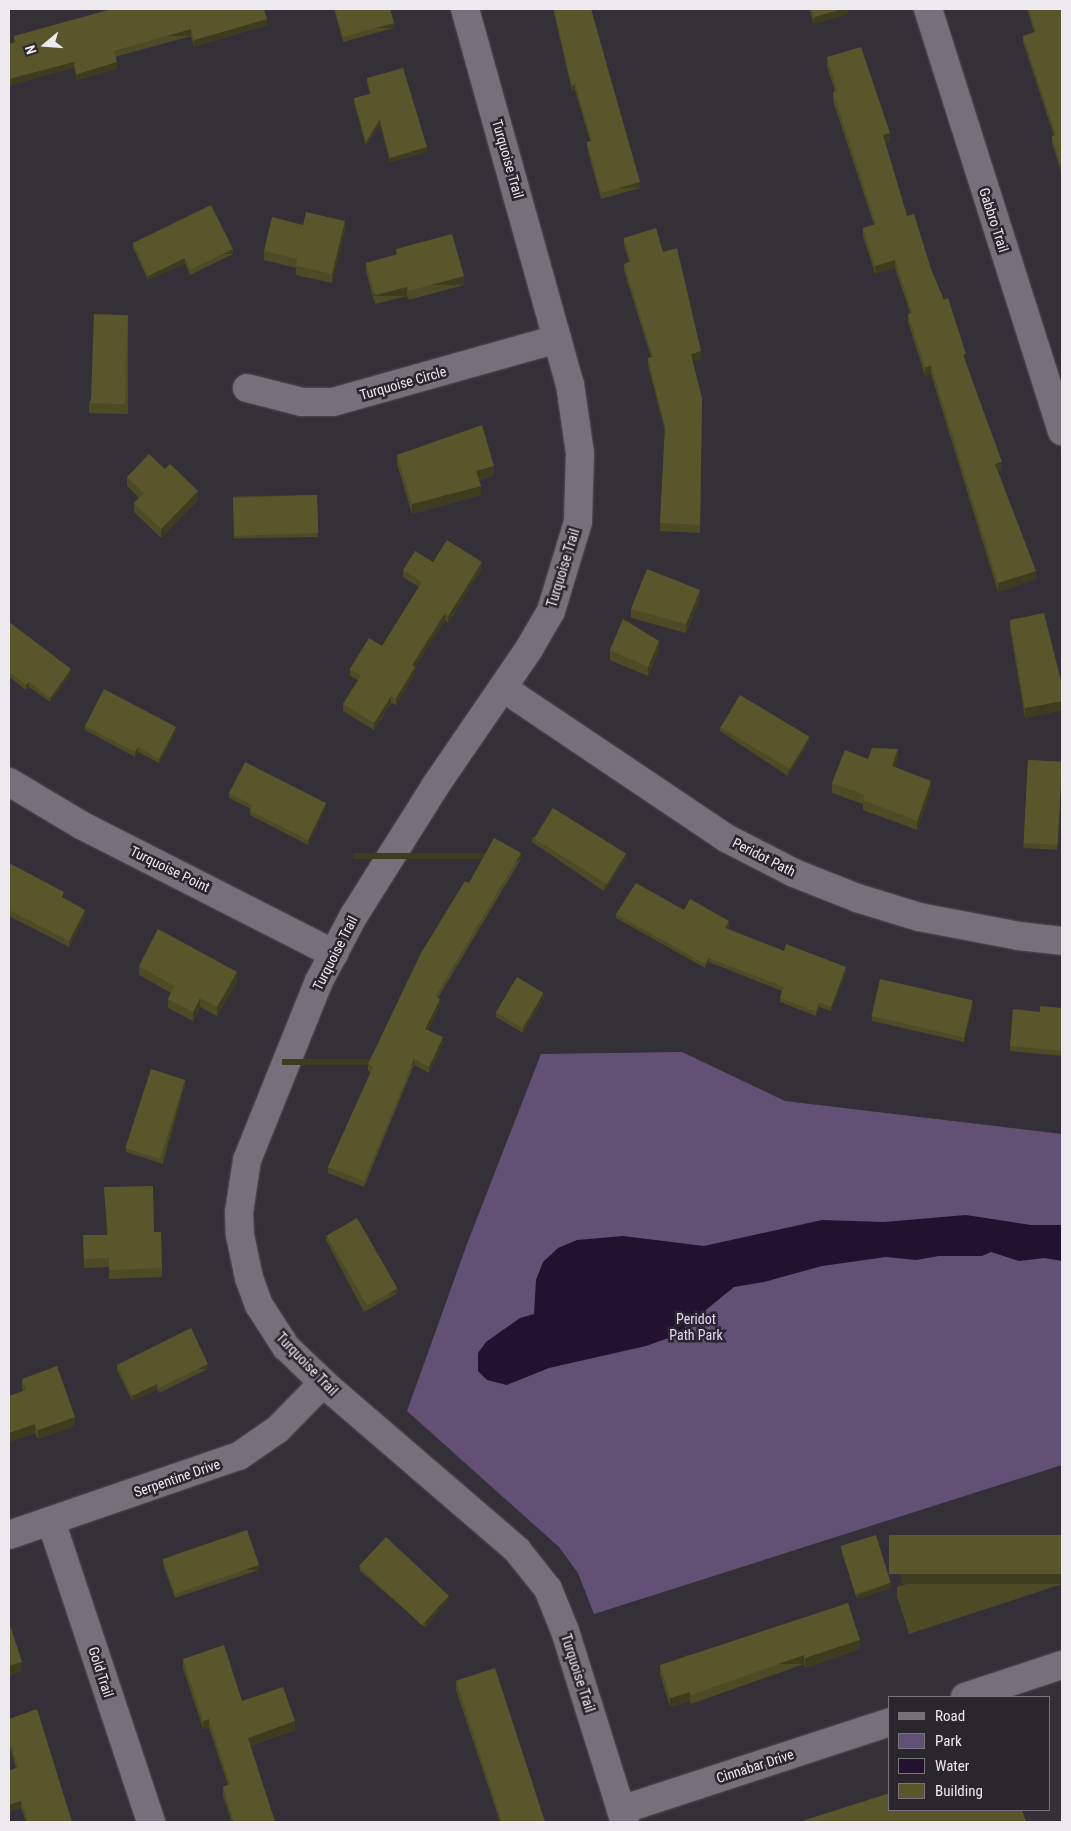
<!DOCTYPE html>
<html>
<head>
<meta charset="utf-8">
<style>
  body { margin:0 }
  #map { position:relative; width:1071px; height:1831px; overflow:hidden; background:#333037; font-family:"Roboto Condensed",sans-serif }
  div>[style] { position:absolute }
  .green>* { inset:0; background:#625175 }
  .water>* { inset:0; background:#221230 }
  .roads { filter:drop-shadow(0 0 1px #524f55) drop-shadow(0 0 1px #524f55) }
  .street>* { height:28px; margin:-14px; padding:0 14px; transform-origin:14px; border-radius:14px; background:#75717a }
  .wall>* { inset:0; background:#4d4a26; transform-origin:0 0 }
  .shaded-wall>* { inset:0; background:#3e3c1f; transform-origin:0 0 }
  .building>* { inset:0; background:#59562c; transform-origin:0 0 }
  span { translate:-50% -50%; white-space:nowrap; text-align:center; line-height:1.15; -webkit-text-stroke:5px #29262d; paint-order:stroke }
  .street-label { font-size:14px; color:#edeaef }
  .park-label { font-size:14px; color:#e7d6fc }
  .frame { position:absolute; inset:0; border:10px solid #edeaef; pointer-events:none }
  .legend { position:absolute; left:888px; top:1696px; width:162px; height:115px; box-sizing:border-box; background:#29262d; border:1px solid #77747b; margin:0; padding:6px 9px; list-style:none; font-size:15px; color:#edeaef }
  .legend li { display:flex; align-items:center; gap:10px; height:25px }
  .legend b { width:25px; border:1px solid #77747b }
  .north { position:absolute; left:20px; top:20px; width:50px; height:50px; -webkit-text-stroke:4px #29262d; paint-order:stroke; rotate:252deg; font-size:14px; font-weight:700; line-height:20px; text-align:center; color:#edeaef }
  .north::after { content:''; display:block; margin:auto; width:18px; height:22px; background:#edeaef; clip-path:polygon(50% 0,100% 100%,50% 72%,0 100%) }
</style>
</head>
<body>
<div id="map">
  <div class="green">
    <i style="clip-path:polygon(682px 1052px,785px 1101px,1062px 1134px,1062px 1465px,594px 1614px,578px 1573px,559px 1547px,407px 1411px,467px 1244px,541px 1054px)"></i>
  </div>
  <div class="water">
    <i style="clip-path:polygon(966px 1215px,1031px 1225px,1062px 1225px,1062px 1261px,1044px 1258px,1019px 1261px,991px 1252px,982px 1256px,939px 1256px,916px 1260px,886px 1257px,822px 1266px,764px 1282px,734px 1287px,674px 1336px,646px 1346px,549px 1368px,507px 1385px,487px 1380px,478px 1371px,478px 1353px,486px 1342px,520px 1318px,534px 1314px,536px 1280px,543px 1262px,558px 1248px,577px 1240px,623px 1236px,704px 1246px,822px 1220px,884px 1222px)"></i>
  </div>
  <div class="roads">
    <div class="street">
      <i style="left:465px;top:9px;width:389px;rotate:74.4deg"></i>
      <i style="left:570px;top:384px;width:70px;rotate:81.8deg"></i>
      <i style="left:580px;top:453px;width:69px;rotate:91.7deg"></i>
      <i style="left:578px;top:522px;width:93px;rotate:106.9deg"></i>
      <i style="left:551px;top:611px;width:44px;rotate:120.1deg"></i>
      <i style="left:529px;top:649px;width:165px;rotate:124.4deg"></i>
      <i style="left:436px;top:785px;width:154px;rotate:122.2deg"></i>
      <i style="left:354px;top:915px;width:75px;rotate:117.9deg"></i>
      <i style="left:319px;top:981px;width:193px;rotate:111.9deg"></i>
      <i style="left:247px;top:1160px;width:53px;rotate:98.7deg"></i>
      <i style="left:239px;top:1212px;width:23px;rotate:88deg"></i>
      <i style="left:240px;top:1235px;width:44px;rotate:78.2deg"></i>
      <i style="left:249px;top:1278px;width:29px;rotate:70deg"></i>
      <i style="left:259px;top:1305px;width:50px;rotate:57.3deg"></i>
      <i style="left:286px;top:1347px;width:61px;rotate:43.7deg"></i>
      <i style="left:330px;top:1389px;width:247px;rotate:40.7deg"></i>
      <i style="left:517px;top:1550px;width:50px;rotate:51.5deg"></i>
      <i style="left:548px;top:1589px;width:45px;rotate:68deg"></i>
      <i style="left:565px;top:1631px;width:200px;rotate:72.6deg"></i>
      <i style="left:928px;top:9px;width:443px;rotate:72.4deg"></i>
      <i style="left:247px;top:388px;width:57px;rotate:14.3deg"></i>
      <i style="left:302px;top:402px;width:31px"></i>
      <i style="left:333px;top:402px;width:233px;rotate:-15.7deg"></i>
      <i style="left:503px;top:688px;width:269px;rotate:33.9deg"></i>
      <i style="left:726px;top:838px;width:76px;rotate:27.2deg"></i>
      <i style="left:794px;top:873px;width:68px;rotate:21.6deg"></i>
      <i style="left:857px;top:898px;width:65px;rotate:17deg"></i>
      <i style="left:919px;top:917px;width:102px;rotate:10.8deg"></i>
      <i style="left:1019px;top:936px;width:43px;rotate:6.6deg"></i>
      <i style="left:9px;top:782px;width:84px;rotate:30.8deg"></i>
      <i style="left:81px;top:825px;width:284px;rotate:27deg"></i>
      <i style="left:51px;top:1521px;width:317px;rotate:71.6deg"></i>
      <i style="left:9px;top:1535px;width:243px;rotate:-19deg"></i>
      <i style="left:239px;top:1456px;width:47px;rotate:-34.7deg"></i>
      <i style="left:278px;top:1429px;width:64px;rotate:-45.6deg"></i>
      <i style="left:965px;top:1697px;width:102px;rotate:-18.3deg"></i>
      <i style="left:621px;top:1810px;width:283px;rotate:-18.1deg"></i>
    </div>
  </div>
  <div class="wall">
    <i style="clip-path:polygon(334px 9px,390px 9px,394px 28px,343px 42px)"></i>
    <i style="clip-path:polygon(553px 9px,591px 9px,640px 188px,601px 199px,587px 148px,587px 142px,590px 141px,575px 90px,572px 91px)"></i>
    <i style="clip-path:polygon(809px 9px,848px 9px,848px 14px,814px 24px)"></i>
    <i style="clip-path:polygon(1027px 9px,1062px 9px,1062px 175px,1052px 143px,1052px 136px,1054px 136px,1023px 42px,1023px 36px,1034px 32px)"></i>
    <i style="clip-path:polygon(264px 10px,267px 25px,194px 47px,191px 36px,115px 57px,117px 69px,77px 80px,74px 68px,14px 42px,14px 36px)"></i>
    <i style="clip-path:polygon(827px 57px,890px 141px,885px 143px,907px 216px,931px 269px,966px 362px,1002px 470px,998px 471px,1036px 579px,998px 592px,931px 374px,925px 376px,908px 322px,908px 314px,910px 313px,895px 268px,875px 274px,863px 236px,863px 228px,874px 225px,833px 101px,833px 92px,835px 92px,827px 66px)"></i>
    <i style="clip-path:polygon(367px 78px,427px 152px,390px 162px,380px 124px,366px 146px,354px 103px,354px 98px,370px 94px,367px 83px)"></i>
    <i style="clip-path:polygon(303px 225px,345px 230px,332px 283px,296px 275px,296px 268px,264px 260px,264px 251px)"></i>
    <i style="clip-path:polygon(624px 238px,663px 252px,701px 359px,692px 361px,702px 399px,700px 533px,660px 531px,665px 431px,648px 365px,648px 358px,651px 357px,624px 271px,624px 264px,629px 262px,624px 245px)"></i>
    <i style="clip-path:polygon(133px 243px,233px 254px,190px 275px,185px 263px,148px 280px,133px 248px)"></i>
    <i style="clip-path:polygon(396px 249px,464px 285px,409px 300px,407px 296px,375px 304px,366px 272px,366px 263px,396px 255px)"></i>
    <i style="clip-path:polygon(128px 315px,128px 414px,89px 413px,89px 403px)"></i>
    <i style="clip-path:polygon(397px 455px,494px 475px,479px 480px,481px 495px,412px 514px,397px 464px)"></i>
    <i style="clip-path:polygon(127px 477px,198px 500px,161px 538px,134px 512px,134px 503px,139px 498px,127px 486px)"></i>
    <i style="left:317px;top:495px;width:42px;height:84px;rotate:89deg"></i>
    <i style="clip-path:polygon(433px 562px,482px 568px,448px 623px,445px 620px,415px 667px,415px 673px,396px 705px,391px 703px,374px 730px,343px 711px,343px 704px,358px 680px,350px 676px,350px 669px,382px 646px,419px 587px,403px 577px,403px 570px)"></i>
    <i style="clip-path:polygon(700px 599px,686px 633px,631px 618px,631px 609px)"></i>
    <i style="clip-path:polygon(1010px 620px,1062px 685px,1062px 710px,1025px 718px,1010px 629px)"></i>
    <i style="clip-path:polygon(9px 622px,71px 673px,50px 702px,29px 687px,26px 690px,9px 677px)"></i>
    <i style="clip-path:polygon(610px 650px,659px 650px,648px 676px,610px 660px)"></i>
    <i style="clip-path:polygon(85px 726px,176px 732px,159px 763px,138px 752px,135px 757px,85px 730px)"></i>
    <i style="clip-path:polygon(720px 727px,809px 742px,788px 776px,720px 731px)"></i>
    <i style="clip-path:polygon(898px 758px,895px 767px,931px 790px,917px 830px,863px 810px,863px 804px,832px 793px,832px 783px,868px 759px)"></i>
    <i style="left:1028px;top:760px;width:34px;height:88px;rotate:3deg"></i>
    <i style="clip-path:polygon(229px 793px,326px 807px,308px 845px,250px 815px,250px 811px,251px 809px,229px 798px)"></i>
    <i style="clip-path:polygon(532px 837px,626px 859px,604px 891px,532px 842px)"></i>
    <i style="clip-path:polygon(521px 859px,438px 998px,440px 1005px,428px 1030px,443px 1044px,429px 1073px,414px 1065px,364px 1187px,328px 1173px,328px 1167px,371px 1072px,368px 1071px,368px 1064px,469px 883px)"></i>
    <i style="clip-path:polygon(9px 863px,64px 898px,85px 916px,69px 947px,9px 916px)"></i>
    <i style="clip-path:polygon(684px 910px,729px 926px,728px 929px,784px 951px,846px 972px,831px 1011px,819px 1007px,816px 1016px,780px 1002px,780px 998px,782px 991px,709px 962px,705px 968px,616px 918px,616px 914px)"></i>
    <i style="clip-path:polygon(139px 966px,237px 981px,217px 1016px,200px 1007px,193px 1021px,168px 1008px,168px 999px,171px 993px,139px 975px)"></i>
    <i style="clip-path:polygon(544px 998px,523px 1033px,496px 1017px,496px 1012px)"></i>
    <i style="clip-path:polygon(973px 1005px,964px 1042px,872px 1021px,872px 1016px)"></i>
    <i style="clip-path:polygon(1062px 1008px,1062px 1056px,1010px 1051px,1010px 1046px,1040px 1012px)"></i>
    <i style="clip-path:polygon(185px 1085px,163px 1164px,126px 1152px,126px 1148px)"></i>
    <i style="clip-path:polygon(104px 1187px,154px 1232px,162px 1268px,162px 1277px,109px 1279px,109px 1267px,84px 1268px,83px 1235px,107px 1235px)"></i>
    <i style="clip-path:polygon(326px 1235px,398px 1293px,364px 1312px,326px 1240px)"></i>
    <i style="clip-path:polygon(117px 1365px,208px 1369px,159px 1393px,157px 1389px,132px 1401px,117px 1370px)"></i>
    <i style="clip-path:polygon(22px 1379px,75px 1426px,38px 1439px,35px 1433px,9px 1442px,9px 1396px,23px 1391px,22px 1388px)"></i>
    <i style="clip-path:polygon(1062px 1535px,1062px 1584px,909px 1634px,897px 1596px,897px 1587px)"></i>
    <i style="clip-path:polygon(841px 1546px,891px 1588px,857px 1599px,841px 1550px)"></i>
    <i style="clip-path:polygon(163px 1560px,259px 1570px,175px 1598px,163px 1565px)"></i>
    <i style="clip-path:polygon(360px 1567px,449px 1599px,425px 1627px,360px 1571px)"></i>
    <i style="clip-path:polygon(860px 1649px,805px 1668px,804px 1664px,691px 1704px,690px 1701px,670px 1707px,660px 1674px,660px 1665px)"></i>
    <i style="clip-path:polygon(183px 1659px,242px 1701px,295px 1730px,250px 1746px,275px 1822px,232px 1822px,223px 1796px,223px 1787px,228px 1785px,209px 1728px,203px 1729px,183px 1668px)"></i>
    <i style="clip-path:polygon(456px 1681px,546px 1822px,500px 1822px,456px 1690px)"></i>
    <i style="clip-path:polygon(9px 1719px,72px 1822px,26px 1822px,21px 1808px,16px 1768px,9px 1745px)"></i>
  </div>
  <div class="shaded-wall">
    <i style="clip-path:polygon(842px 9px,848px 9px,848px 14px,814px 24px,814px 17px)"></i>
    <i style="clip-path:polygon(267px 19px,267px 25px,194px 47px,194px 40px)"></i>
    <i style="left:394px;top:23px;width:5px;height:53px;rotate:90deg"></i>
    <i style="left:191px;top:29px;width:7px;height:80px;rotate:90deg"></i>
    <i style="clip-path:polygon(74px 62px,74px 68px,9px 86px,9px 79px)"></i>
    <i style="clip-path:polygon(117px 62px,117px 69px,77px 80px,77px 74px)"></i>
    <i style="clip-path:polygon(575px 84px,575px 90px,572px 91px,572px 86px)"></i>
    <i style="clip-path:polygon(380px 119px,380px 124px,366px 146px,366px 142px)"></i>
    <i style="clip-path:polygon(890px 133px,890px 141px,883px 144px,883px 135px)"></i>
    <i style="clip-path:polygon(427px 147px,427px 152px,390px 162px,390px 158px)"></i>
    <i style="left:640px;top:182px;width:6px;height:41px;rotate:90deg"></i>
    <i style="clip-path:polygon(345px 221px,345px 230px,332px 283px,332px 274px)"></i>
    <i style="left:233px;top:249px;width:5px;height:48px;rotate:90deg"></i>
    <i style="clip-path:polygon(185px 258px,185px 263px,148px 280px,148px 276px)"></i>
    <i style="clip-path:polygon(895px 260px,895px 268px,875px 274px,875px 266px)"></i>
    <i style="left:464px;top:276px;width:9px;height:57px;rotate:90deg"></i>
    <i style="left:407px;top:287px;width:9px;height:33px;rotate:90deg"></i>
    <i style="clip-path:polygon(701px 351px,701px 359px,691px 362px,691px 354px)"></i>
    <i style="clip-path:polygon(931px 366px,931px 374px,925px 376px,925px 367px)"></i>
    <i style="clip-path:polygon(1002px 462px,1002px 470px,995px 472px,995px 464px)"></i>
    <i style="clip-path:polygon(494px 466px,494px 475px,476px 480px,476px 471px)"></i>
    <i style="clip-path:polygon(481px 486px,481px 495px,412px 514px,412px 504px)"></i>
    <i style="clip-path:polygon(198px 491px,198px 500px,161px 538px,161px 529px)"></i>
    <i style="clip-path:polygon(482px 562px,482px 568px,448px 623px,448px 616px)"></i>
    <i style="clip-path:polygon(1036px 571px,1036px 579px,998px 592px,998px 583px)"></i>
    <i style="clip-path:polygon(700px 590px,700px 599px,686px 633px,686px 624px)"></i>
    <i style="clip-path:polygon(445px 613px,445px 620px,415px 667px,415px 673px,396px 705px,396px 698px,412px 665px)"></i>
    <i style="clip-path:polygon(659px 641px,659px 650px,648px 676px,648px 667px)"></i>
    <i style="clip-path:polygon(71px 669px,71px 673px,50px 702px,50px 698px)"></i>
    <i style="clip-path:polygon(29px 682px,29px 687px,26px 690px,26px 685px)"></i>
    <i style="clip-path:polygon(391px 696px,391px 703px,374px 730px,374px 723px)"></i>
    <i style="clip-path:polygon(1062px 701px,1062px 710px,1025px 718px,1025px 708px)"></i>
    <i style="clip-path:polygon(176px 727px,176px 732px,159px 763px,159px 759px)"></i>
    <i style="clip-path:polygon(809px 737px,809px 742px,788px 776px,788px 772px)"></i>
    <i style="clip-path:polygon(138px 747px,138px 752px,135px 757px,135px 752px)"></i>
    <i style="clip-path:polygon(898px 749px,898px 758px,892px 775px,892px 766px)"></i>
    <i style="clip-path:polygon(931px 781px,931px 790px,917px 830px,917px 821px)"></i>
    <i style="clip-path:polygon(326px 803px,326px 807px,308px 845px,308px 840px)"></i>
    <i style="left:521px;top:853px;width:6px;height:168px;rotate:90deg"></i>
    <i style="clip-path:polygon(626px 854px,626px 859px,604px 891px,604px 886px)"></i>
    <i style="clip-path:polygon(85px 910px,85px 916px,69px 947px,69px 941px)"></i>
    <i style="clip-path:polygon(729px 921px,729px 926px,725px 933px,725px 928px)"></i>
    <i style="clip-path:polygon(709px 958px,709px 962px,705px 968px,705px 964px)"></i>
    <i style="clip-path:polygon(846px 967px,846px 972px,831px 1011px,831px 1007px)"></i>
    <i style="clip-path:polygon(237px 972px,237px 981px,217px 1016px,217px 1007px)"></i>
    <i style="clip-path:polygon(544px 993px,544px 998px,523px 1033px,523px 1028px)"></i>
    <i style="clip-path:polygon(200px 998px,200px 1007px,193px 1021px,193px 1012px)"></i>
    <i style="clip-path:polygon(440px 999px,440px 1005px,425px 1035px,425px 1029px)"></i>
    <i style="clip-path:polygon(973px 1000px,973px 1005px,964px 1042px,964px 1037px)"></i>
    <i style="clip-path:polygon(819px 1002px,819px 1007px,816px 1016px,816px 1012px)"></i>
    <i style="clip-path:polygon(443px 1037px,443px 1044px,429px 1073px,429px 1067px)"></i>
    <i style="left:414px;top:1059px;width:6px;height:132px;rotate:90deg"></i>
    <i style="clip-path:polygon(185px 1080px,185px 1085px,163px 1164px,163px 1160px)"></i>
    <i style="left:398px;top:1288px;width:5px;height:39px;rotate:90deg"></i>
    <i style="left:208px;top:1364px;width:5px;height:55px;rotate:90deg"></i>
    <i style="clip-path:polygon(157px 1384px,157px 1389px,132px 1401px,132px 1396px)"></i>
    <i style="clip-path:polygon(75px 1417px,75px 1426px,38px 1439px,38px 1430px)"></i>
    <i style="clip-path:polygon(35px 1424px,35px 1433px,9px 1442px,9px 1433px)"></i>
    <i style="left:259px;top:1565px;width:5px;height:89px;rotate:90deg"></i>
    <i style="left:1062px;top:1574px;width:10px;height:161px;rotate:90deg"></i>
    <i style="clip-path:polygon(891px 1583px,891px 1588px,857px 1599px,857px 1595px)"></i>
    <i style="clip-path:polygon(449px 1595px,449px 1599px,425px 1627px,425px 1622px)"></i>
    <i style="clip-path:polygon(860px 1640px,860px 1649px,805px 1668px,805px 1658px)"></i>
    <i style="left:804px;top:1655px;width:9px;height:120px;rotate:90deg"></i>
    <i style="clip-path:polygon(22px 1662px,22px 1671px,9px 1676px,9px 1666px)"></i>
    <i style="clip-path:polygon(690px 1692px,690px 1701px,670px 1707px,670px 1698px)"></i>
    <i style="clip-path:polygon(209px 1719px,209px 1728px,203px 1729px,203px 1721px)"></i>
    <i style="clip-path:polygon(295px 1721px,295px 1730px,248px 1746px,248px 1738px)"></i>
    <i style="clip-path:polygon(21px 1801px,21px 1808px,9px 1812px,9px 1805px)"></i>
  </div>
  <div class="building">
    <i style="clip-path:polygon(112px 9px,264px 9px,267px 19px,194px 40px,191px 29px,114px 51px,117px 62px,77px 74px,74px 62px,9px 79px,9px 44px,16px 42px,14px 36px)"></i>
    <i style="clip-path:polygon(335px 9px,390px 9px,394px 23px,343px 37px)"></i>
    <i style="clip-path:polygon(554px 9px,591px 9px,640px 182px,601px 193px,587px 142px,592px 141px,575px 84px,572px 86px)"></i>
    <i style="clip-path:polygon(811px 9px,842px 9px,814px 17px)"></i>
    <i style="clip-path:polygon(1029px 9px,1062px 9px,1062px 168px,1052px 136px,1056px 135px,1023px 36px,1036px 32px)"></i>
    <i style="clip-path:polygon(861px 47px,890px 133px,883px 135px,907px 216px,914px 214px,931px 269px,944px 300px,948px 298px,966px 354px,963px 355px,1002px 462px,995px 464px,1036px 571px,998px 583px,931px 366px,925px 367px,908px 314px,912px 313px,895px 260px,875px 266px,863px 228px,876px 224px,833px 92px,837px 91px,827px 57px)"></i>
    <i style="clip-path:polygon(403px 68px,427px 147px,390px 158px,380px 119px,366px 142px,354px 98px,371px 94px,367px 78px)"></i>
    <i style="clip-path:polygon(211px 205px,233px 249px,190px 270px,185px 258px,148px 276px,133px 243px)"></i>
    <i style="clip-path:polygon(306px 212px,345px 221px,332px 274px,296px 266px,297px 259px,264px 251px,272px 217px,303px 225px)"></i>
    <i style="clip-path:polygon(656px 228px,663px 252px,677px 248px,701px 351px,691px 354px,702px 399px,700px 525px,660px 523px,665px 425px,648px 358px,653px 357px,624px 264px,631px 262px,624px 238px)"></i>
    <i style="clip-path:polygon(452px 234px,464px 276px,409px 291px,407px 287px,375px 295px,366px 263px,398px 254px,396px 249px)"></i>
    <i style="left:94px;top:314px;width:34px;height:89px;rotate:2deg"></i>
    <i style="clip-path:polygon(482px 425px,494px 466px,476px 471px,481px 486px,412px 504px,397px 455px)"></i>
    <i style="clip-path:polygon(149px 454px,165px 469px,170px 464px,198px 491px,161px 529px,134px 503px,144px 493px,127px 477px)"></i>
    <i style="left:317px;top:495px;width:38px;height:84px;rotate:88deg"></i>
    <i style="clip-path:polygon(447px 540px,482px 562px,448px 616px,445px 613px,412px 665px,415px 667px,396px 698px,391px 696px,374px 723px,343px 704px,361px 676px,350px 669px,369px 638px,382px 646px,422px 582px,403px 570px,415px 551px,433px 562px)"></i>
    <i style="clip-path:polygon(647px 569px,700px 590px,686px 624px,631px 609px)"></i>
    <i style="clip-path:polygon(1044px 613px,1062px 685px,1062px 701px,1025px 708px,1010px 620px)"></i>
    <i style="clip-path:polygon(623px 619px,659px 641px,648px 667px,610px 650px)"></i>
    <i style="clip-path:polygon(9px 622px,71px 669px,50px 698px,29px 682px,26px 685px,9px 672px)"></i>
    <i style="clip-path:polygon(104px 689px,176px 727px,159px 759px,138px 747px,135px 752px,85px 726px)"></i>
    <i style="left:740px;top:695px;width:81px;height:38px;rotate:31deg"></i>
    <i style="clip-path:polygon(872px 748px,898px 749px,892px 766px,931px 781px,917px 821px,863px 800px,865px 795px,832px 783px,845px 750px,868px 759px)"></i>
    <i style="left:1028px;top:760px;width:34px;height:83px;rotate:3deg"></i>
    <i style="clip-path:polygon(245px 762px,326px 803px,308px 840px,250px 811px,252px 805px,229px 793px)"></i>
    <i style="left:553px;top:808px;width:86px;height:36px;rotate:32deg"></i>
    <i style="clip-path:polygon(494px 838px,521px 853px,435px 997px,440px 999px,425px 1029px,443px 1037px,429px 1067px,414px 1059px,364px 1181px,328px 1167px,373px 1067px,368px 1064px,421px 953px,465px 881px,469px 883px)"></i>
    <i style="clip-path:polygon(9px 863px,64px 892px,62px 897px,85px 910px,69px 941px,9px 910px)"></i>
    <i style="clip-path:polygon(636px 883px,684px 910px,690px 899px,729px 921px,725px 928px,784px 951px,786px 944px,846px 967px,831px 1007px,819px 1002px,816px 1012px,780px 998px,784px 987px,709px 958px,705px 964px,616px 914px)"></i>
    <i style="clip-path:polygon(158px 929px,237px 972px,217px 1007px,200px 998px,193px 1012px,168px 999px,174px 986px,139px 966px)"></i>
    <i style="left:517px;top:977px;width:31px;height:41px;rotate:31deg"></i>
    <i style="left:880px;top:979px;width:95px;height:38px;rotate:13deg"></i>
    <i style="clip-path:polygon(1040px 1006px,1062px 1008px,1062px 1051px,1010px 1046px,1013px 1009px,1040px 1012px)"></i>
    <i style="left:151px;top:1069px;width:36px;height:83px;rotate:18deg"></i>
    <i style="clip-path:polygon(153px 1186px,154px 1232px,161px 1232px,162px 1268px,109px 1270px,109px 1258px,84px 1259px,83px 1235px,108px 1235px,104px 1187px)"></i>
    <i style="left:357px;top:1218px;width:81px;height:35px;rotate:60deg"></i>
    <i style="clip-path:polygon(191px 1328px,208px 1364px,159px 1388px,157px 1384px,132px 1396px,117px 1365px)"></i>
    <i style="clip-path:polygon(57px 1366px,75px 1417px,38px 1430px,35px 1424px,9px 1433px,9px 1396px,26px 1390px,22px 1379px)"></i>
    <i style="left:247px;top:1530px;width:37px;height:89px;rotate:71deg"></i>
    <i style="left:876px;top:1535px;width:50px;height:37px;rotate:73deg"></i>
    <i style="left:1062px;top:1535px;width:39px;height:173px;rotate:90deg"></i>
    <i style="left:386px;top:1537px;width:86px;height:40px;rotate:43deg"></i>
    <i style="clip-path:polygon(848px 1603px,860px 1640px,805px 1658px,804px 1655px,691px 1695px,690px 1692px,670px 1698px,660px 1665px)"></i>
    <i style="clip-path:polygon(9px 1622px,22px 1662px,9px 1666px)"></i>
    <i style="clip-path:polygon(224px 1645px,242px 1701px,283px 1687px,295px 1721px,248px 1738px,275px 1822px,234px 1822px,223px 1787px,230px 1784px,209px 1719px,203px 1721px,183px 1659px)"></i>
    <i style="left:495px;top:1668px;width:162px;height:41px;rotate:72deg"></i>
    <i style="clip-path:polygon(37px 1709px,72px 1822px,28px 1822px,21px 1801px,9px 1805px,9px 1771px,18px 1767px,9px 1738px,9px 1719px)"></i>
    <i style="clip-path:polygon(890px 1793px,890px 1810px,1022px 1810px,1026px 1822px,799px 1822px)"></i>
  </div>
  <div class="street-label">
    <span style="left:508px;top:159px;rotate:74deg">Turquoise Trail</span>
    <span style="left:994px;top:220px;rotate:72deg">Gabbro Trail</span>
    <span style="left:403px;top:383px;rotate:-16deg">Turquoise Circle</span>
    <span style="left:563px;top:568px;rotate:-73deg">Turquoise Trail</span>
    <span style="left:764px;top:857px;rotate:27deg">Peridot Path</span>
    <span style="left:170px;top:869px;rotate:26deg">Turquoise Point</span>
    <span style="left:335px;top:953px;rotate:-63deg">Turquoise Trail</span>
    <span style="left:307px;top:1364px;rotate:46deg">Turquoise Trail</span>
    <span style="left:177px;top:1478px;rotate:-19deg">Serpentine Drive</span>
    <span style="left:101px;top:1672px;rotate:72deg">Gold Trail</span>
    <span style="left:578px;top:1673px;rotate:72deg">Turquoise Trail</span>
    <span style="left:755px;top:1766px;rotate:-18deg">Cinnabar Drive</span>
  </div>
  <div class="park-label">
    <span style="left:696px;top:1327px">Peridot<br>Path Park</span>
  </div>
  <div class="frame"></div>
  <ul class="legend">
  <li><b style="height:6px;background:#75717a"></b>Road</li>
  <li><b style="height:14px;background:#625175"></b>Park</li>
  <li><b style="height:14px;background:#221230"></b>Water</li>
  <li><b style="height:14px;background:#59562c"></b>Building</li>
  </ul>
  <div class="north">N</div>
</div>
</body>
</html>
